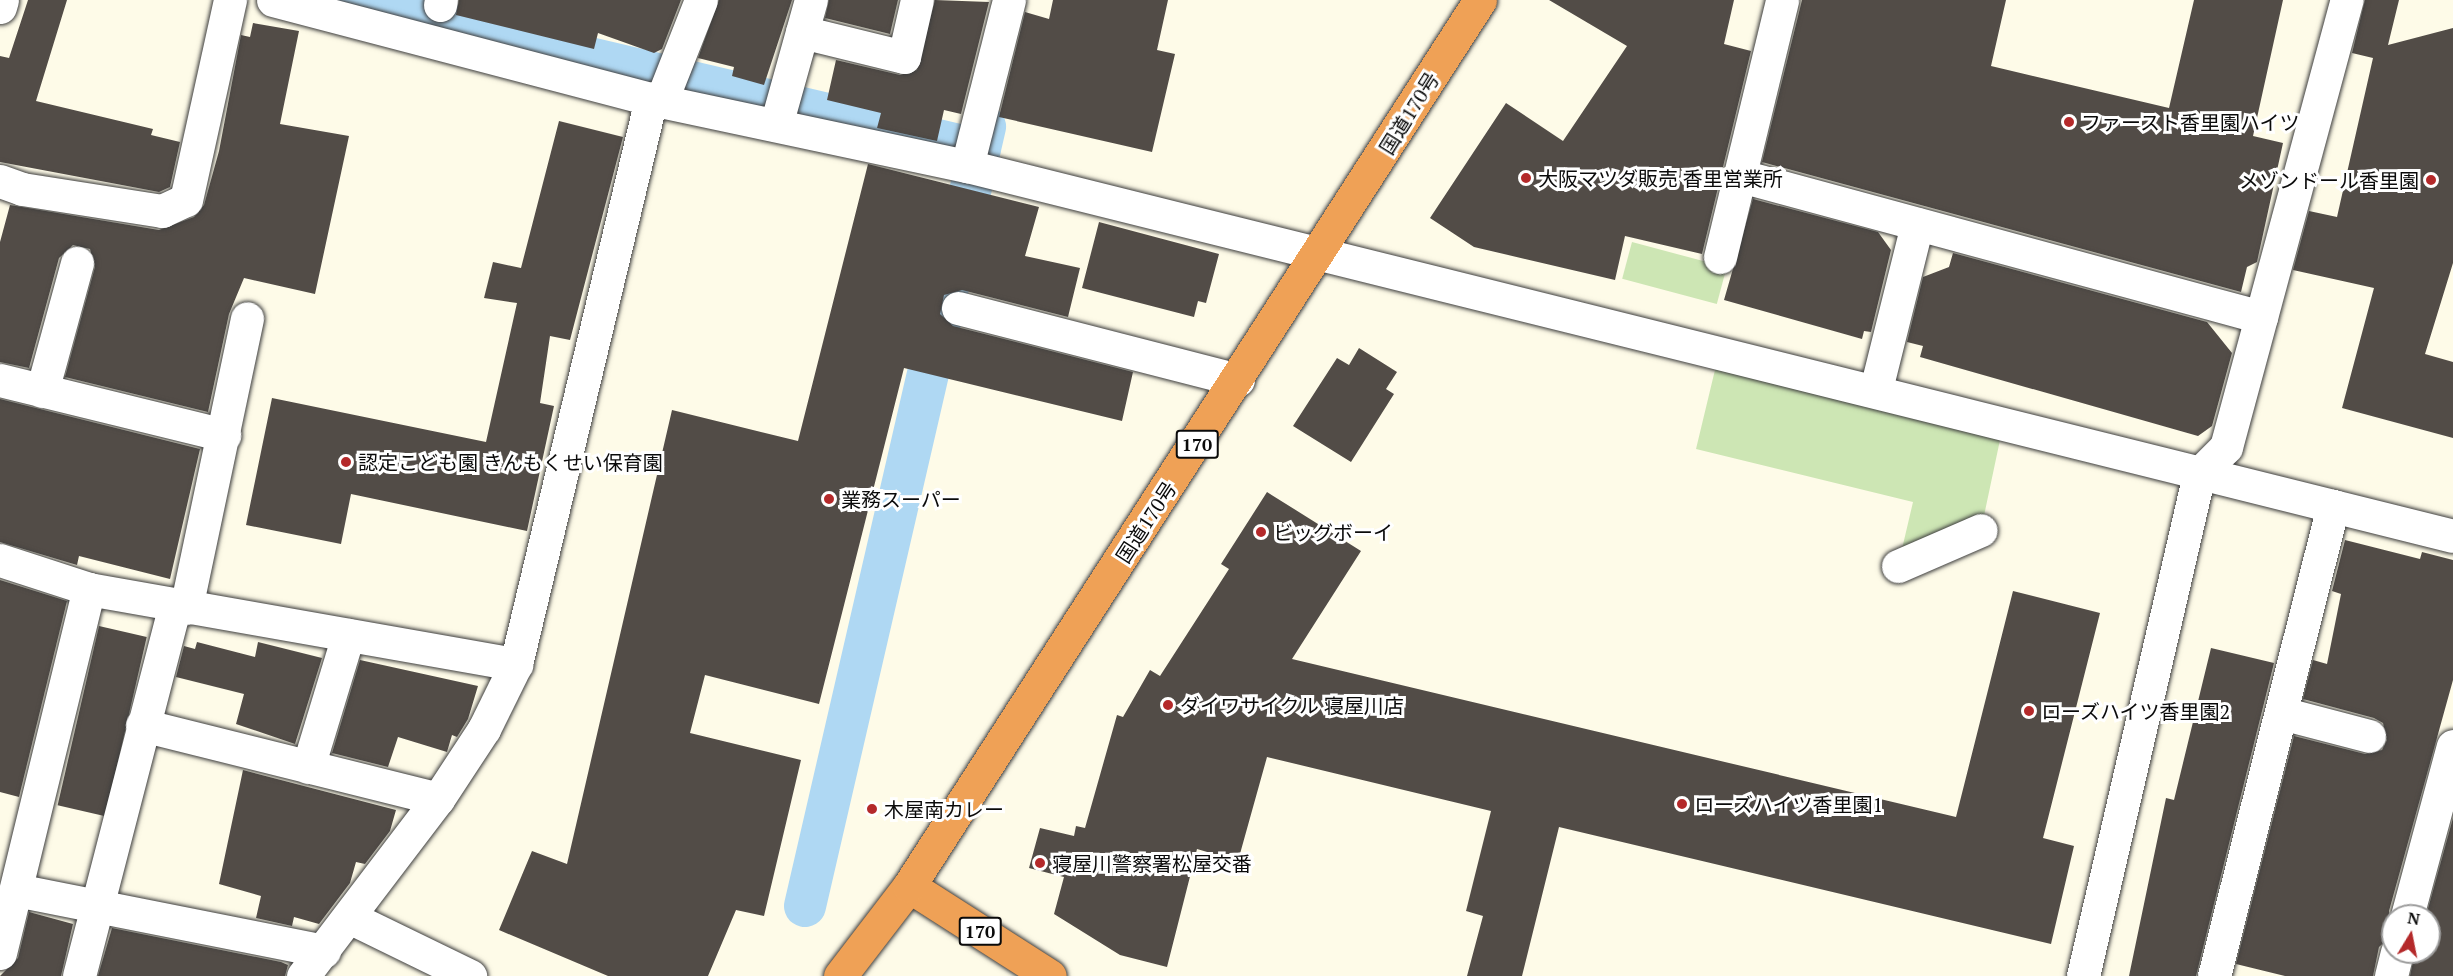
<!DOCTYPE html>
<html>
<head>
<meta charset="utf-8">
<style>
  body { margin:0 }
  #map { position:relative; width:2453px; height:976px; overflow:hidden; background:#fefbe8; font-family:"PT Serif","Noto Sans JP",serif }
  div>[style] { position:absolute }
  .green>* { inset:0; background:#cde6b4; transform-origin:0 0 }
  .canal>* { height:42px; margin:-21px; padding:0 21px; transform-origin:21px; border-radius:21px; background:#afd8f3 }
  .building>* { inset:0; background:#524c47; transform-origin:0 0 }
  .roads { filter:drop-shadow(0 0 2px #3d3d3d) drop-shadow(0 0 2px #3d3d3d) }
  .minor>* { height:33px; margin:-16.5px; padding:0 16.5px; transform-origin:16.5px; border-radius:16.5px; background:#fff }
  .highway>* { height:33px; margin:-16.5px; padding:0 16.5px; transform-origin:16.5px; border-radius:16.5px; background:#efa156 }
  .dots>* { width:16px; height:16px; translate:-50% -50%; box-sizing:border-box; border:3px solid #fff; border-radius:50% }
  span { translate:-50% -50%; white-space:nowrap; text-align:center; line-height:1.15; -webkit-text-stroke:6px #fff; paint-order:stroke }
  .shield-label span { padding:2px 4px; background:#fff; border:2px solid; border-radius:4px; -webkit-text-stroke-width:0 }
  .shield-label { font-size:18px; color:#0a0a0a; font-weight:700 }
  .street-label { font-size:20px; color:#0a0a0a }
  .poi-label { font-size:20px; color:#0a0a0a }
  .left { translate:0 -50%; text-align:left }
  .right { translate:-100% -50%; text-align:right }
  .north { position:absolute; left:2381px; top:904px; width:60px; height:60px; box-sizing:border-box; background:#fff; border:2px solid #9d9d9d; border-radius:50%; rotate:10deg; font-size:16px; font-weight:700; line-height:24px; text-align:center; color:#0a0a0a }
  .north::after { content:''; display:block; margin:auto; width:21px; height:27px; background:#b4292a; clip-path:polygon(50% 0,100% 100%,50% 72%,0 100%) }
</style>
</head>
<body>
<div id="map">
  <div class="green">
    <i style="left:1632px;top:242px;width:98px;height:38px;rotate:15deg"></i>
    <i style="clip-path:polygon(1720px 349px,2004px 421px,1981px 530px,1898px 566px,1913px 502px,1696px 449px)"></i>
  </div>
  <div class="canal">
    <i style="left:343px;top:0;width:654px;rotate:13.25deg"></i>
    <i style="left:805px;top:906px;width:800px;rotate:-76.99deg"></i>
  </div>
  <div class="building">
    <i style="clip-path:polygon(28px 0,67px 0,36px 101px,153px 129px,151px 135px,180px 142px,170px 187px,159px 192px,0 162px,0 56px,9px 58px)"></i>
    <i style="clip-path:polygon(459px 0,681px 0,662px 49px,654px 53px,598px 33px,594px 49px,456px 15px)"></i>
    <i style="clip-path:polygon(719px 0,792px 0,764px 85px,732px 76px,734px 67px,698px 58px)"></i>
    <i style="clip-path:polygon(829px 0,898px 0,890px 34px,825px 18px)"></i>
    <i style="clip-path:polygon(935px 0,989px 2px,961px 114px,944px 110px,937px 141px,877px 128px,881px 113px,827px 100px,836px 60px,900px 75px,917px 70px)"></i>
    <i style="clip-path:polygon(1053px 0,1168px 0,1157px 50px,1175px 54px,1152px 152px,999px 117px,1025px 12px,1049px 19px)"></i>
    <i style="clip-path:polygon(1549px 0,1734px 0,1724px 44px,1751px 51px,1702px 254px,1625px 236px,1615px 280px,1474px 247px,1430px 218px,1506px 103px,1563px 141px,1627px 46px)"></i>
    <i style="clip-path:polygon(1802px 0,2006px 0,1991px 66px,2169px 108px,2194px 0,2283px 0,2253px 136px,2283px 143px,2257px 262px,2247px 267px,2241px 292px,1762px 162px)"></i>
    <i style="clip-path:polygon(2365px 0,2399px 0,2388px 45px,2453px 28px,2453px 263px,2425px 354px,2453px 362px,2453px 438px,2342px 408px,2374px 288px,2293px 270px,2309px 211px,2337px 217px,2373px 58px,2352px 53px)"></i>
    <i style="clip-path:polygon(253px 23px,299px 31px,280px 124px,349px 136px,315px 294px,244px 278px,229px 314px,208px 412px,65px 377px,95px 267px,90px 249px,73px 245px,59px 258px,29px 368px,0 362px,0 242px,10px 205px,159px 230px,194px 217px,204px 205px,219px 151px,241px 35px,250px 37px)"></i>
    <i style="clip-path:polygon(559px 121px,623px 137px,570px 340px,550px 336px,540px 403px,554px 406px,527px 531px,351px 494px,341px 544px,246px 525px,272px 398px,486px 442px,517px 303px,484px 298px,493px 262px,521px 268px)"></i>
    <i style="clip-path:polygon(868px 164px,1039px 207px,1025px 256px,1080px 268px,1068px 317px,962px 290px,944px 295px,940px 314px,953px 326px,1133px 372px,1122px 421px,904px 368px,819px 704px,705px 675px,690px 733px,801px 760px,764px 916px,736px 910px,708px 976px,608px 976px,499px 930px,532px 851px,567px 864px,672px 410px,798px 441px)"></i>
    <i style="clip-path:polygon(1753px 199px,1878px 232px,1891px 250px,1871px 332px,1864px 331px,1862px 339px,1724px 300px)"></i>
    <i style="clip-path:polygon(1099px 222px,1219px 254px,1206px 303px,1198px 301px,1194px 317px,1082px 288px)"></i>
    <i style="clip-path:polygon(1953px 253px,2207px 322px,2232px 353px,2212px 426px,2198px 436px,1920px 357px,1923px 346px,1907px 342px,1923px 277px,1949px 267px)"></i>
    <i style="clip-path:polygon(1359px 348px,1397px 372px,1386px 389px,1394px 394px,1351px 462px,1293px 426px,1337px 358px,1349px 365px)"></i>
    <i style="clip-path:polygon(0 399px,200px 449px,170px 579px,79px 556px,77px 565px,0 542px)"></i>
    <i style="clip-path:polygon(1267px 492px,1361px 551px,1292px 659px,1956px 817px,2013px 591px,2100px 613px,2043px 838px,2074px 846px,2051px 944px,1559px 827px,1522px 976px,1467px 976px,1483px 916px,1466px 911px,1491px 811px,1267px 757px,1238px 861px,1197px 849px,1167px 967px,1120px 955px,1054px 914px,1064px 877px,1029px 868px,1040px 828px,1074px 836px,1076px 826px,1085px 828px,1117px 715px,1123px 717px,1150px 670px,1160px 676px,1229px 569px,1221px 564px)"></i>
    <i style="clip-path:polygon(2345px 540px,2420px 559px,2422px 552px,2453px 560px,2453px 680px,2389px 911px,2393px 934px,2379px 947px,2373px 976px,2285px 976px,2236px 964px,2294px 736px,2365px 754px,2382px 750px,2387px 740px,2383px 723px,2374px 718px,2303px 699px,2313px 660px,2327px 664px,2341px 594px,2332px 591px)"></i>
    <i style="clip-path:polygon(0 580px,67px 601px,19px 797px,0 792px)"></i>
    <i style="left:99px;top:626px;width:49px;height:184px;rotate:13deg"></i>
    <i style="clip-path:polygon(197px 642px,255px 657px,258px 642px,322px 658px,295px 744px,236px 724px,244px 694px,176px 677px,184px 646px,195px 649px)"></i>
    <i style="clip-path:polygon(2211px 648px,2274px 663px,2196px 976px,2129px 976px,2166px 798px,2174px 800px)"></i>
    <i style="clip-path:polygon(360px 660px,478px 686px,468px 719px,457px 737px,452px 735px,447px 752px,398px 737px,388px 767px,332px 753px)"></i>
    <i style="clip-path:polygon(243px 770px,396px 810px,390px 831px,365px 864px,356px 862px,350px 883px,319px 924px,294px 917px,292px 926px,256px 918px,261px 896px,219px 884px)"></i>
    <i style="clip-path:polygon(2453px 818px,2453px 976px,2410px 976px,2415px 952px,2429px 952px,2426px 916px)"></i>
    <i style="clip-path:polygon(29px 912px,73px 924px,61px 976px,0 976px,18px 958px)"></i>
    <i style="clip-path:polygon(112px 928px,281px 962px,288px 965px,285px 976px,98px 976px)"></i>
  </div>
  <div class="roads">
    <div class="minor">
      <i style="left:273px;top:0;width:391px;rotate:14.7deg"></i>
      <i style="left:651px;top:99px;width:323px;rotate:12deg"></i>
      <i style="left:967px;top:166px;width:1531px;rotate:13.98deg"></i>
      <i style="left:440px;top:5px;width:5px;rotate:-79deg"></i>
      <i style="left:0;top:7px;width:7px;rotate:-74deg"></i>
      <i style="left:802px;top:32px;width:105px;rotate:13.8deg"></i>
      <i style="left:904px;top:57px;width:58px;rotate:-77.2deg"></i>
      <i style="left:662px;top:99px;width:106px;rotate:-68.5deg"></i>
      <i style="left:776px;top:125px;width:130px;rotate:-74.4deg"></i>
      <i style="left:967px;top:166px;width:171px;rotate:-75.8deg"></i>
      <i style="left:1741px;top:176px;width:539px;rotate:15.17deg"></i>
      <i style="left:0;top:181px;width:23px;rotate:20deg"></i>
      <i style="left:22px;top:189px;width:142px;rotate:8.9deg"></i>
      <i style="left:162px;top:211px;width:26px;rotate:-25deg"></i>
      <i style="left:186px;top:200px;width:205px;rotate:-77.6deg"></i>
      <i style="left:1720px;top:257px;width:264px;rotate:-76.4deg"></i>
      <i style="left:958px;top:308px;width:289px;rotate:14.4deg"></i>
      <i style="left:0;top:380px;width:231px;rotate:13.8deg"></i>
      <i style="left:1876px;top:389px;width:170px;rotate:-76deg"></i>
      <i style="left:42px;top:391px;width:133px;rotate:-74.7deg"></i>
      <i style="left:0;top:560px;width:94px;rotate:18deg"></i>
      <i style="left:89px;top:589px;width:434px;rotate:10deg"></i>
      <i style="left:1898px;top:566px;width:90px;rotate:-23.4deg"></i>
      <i style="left:186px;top:608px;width:296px;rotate:-78.1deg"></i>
      <i style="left:2281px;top:713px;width:91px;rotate:14.6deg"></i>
      <i style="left:142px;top:725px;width:305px;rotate:14deg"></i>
      <i style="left:308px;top:767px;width:138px;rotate:-73.1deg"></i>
      <i style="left:16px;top:890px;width:314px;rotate:11.2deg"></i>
      <i style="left:2407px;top:916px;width:176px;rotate:-74.9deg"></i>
      <i style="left:349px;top:917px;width:135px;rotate:26deg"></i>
      <i style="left:0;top:953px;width:375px;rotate:-76.3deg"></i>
      <i style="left:79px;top:976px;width:382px;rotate:-75.5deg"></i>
      <i style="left:303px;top:976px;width:223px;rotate:-52.7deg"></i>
      <i style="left:438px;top:799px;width:84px;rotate:-56.7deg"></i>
      <i style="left:484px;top:729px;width:72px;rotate:-63.8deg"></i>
      <i style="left:516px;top:664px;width:581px;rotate:-76.56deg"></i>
      <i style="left:2083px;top:976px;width:515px;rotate:-76.99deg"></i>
      <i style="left:2199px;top:474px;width:38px;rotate:-45deg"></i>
      <i style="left:2226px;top:447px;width:463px;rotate:-74.9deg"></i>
      <i style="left:2214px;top:976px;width:485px;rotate:-75.8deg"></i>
      <i style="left:2391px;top:976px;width:25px;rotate:-76deg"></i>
    </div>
    <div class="highway">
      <i style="left:909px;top:886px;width:167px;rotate:32.6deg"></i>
      <i style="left:840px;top:976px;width:113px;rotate:-52.5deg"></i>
      <i style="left:909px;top:886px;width:1054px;rotate:-57.2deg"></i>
    </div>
  </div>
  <div class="dots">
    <i style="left:2069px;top:122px;background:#b4292a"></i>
    <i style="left:1526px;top:178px;background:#b4292a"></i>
    <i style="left:2431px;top:180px;background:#b4292a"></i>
    <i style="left:346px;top:462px;background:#b4292a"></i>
    <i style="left:829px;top:499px;background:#b4292a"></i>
    <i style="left:1261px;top:532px;background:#b4292a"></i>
    <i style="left:1168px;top:705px;background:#b4292a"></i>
    <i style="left:2029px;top:711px;background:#b4292a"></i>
    <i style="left:1682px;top:804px;background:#b4292a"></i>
    <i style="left:872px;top:809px;background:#b4292a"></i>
    <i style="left:1040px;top:863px;background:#b4292a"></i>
  </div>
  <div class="shield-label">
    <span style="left:1197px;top:444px">170</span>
    <span style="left:980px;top:931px">170</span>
  </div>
  <div class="street-label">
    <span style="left:1409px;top:113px;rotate:-58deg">国道170号</span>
    <span style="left:1146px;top:522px;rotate:-57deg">国道170号</span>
  </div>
  <div class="poi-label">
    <span class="left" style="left:2081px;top:122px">ファースト香里園ハイツ</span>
    <span class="left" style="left:1538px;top:178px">大阪マツダ販売 香里営業所</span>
    <span class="right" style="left:2419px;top:180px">メゾンドール香里園</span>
    <span class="left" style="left:358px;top:462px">認定こども園 きんもくせい保育園</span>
    <span class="left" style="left:841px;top:499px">業務スーパー</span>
    <span class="left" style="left:1273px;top:532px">ビッグボーイ</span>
    <span class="left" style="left:1180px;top:705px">ダイワサイクル 寝屋川店</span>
    <span class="left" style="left:2041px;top:711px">ローズハイツ香里園2</span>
    <span class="left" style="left:1694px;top:804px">ローズハイツ香里園1</span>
    <span class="left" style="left:884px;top:809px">木屋南カレー</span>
    <span class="left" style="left:1052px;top:863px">寝屋川警察署松屋交番</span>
  </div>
  <div class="north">N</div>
</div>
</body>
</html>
